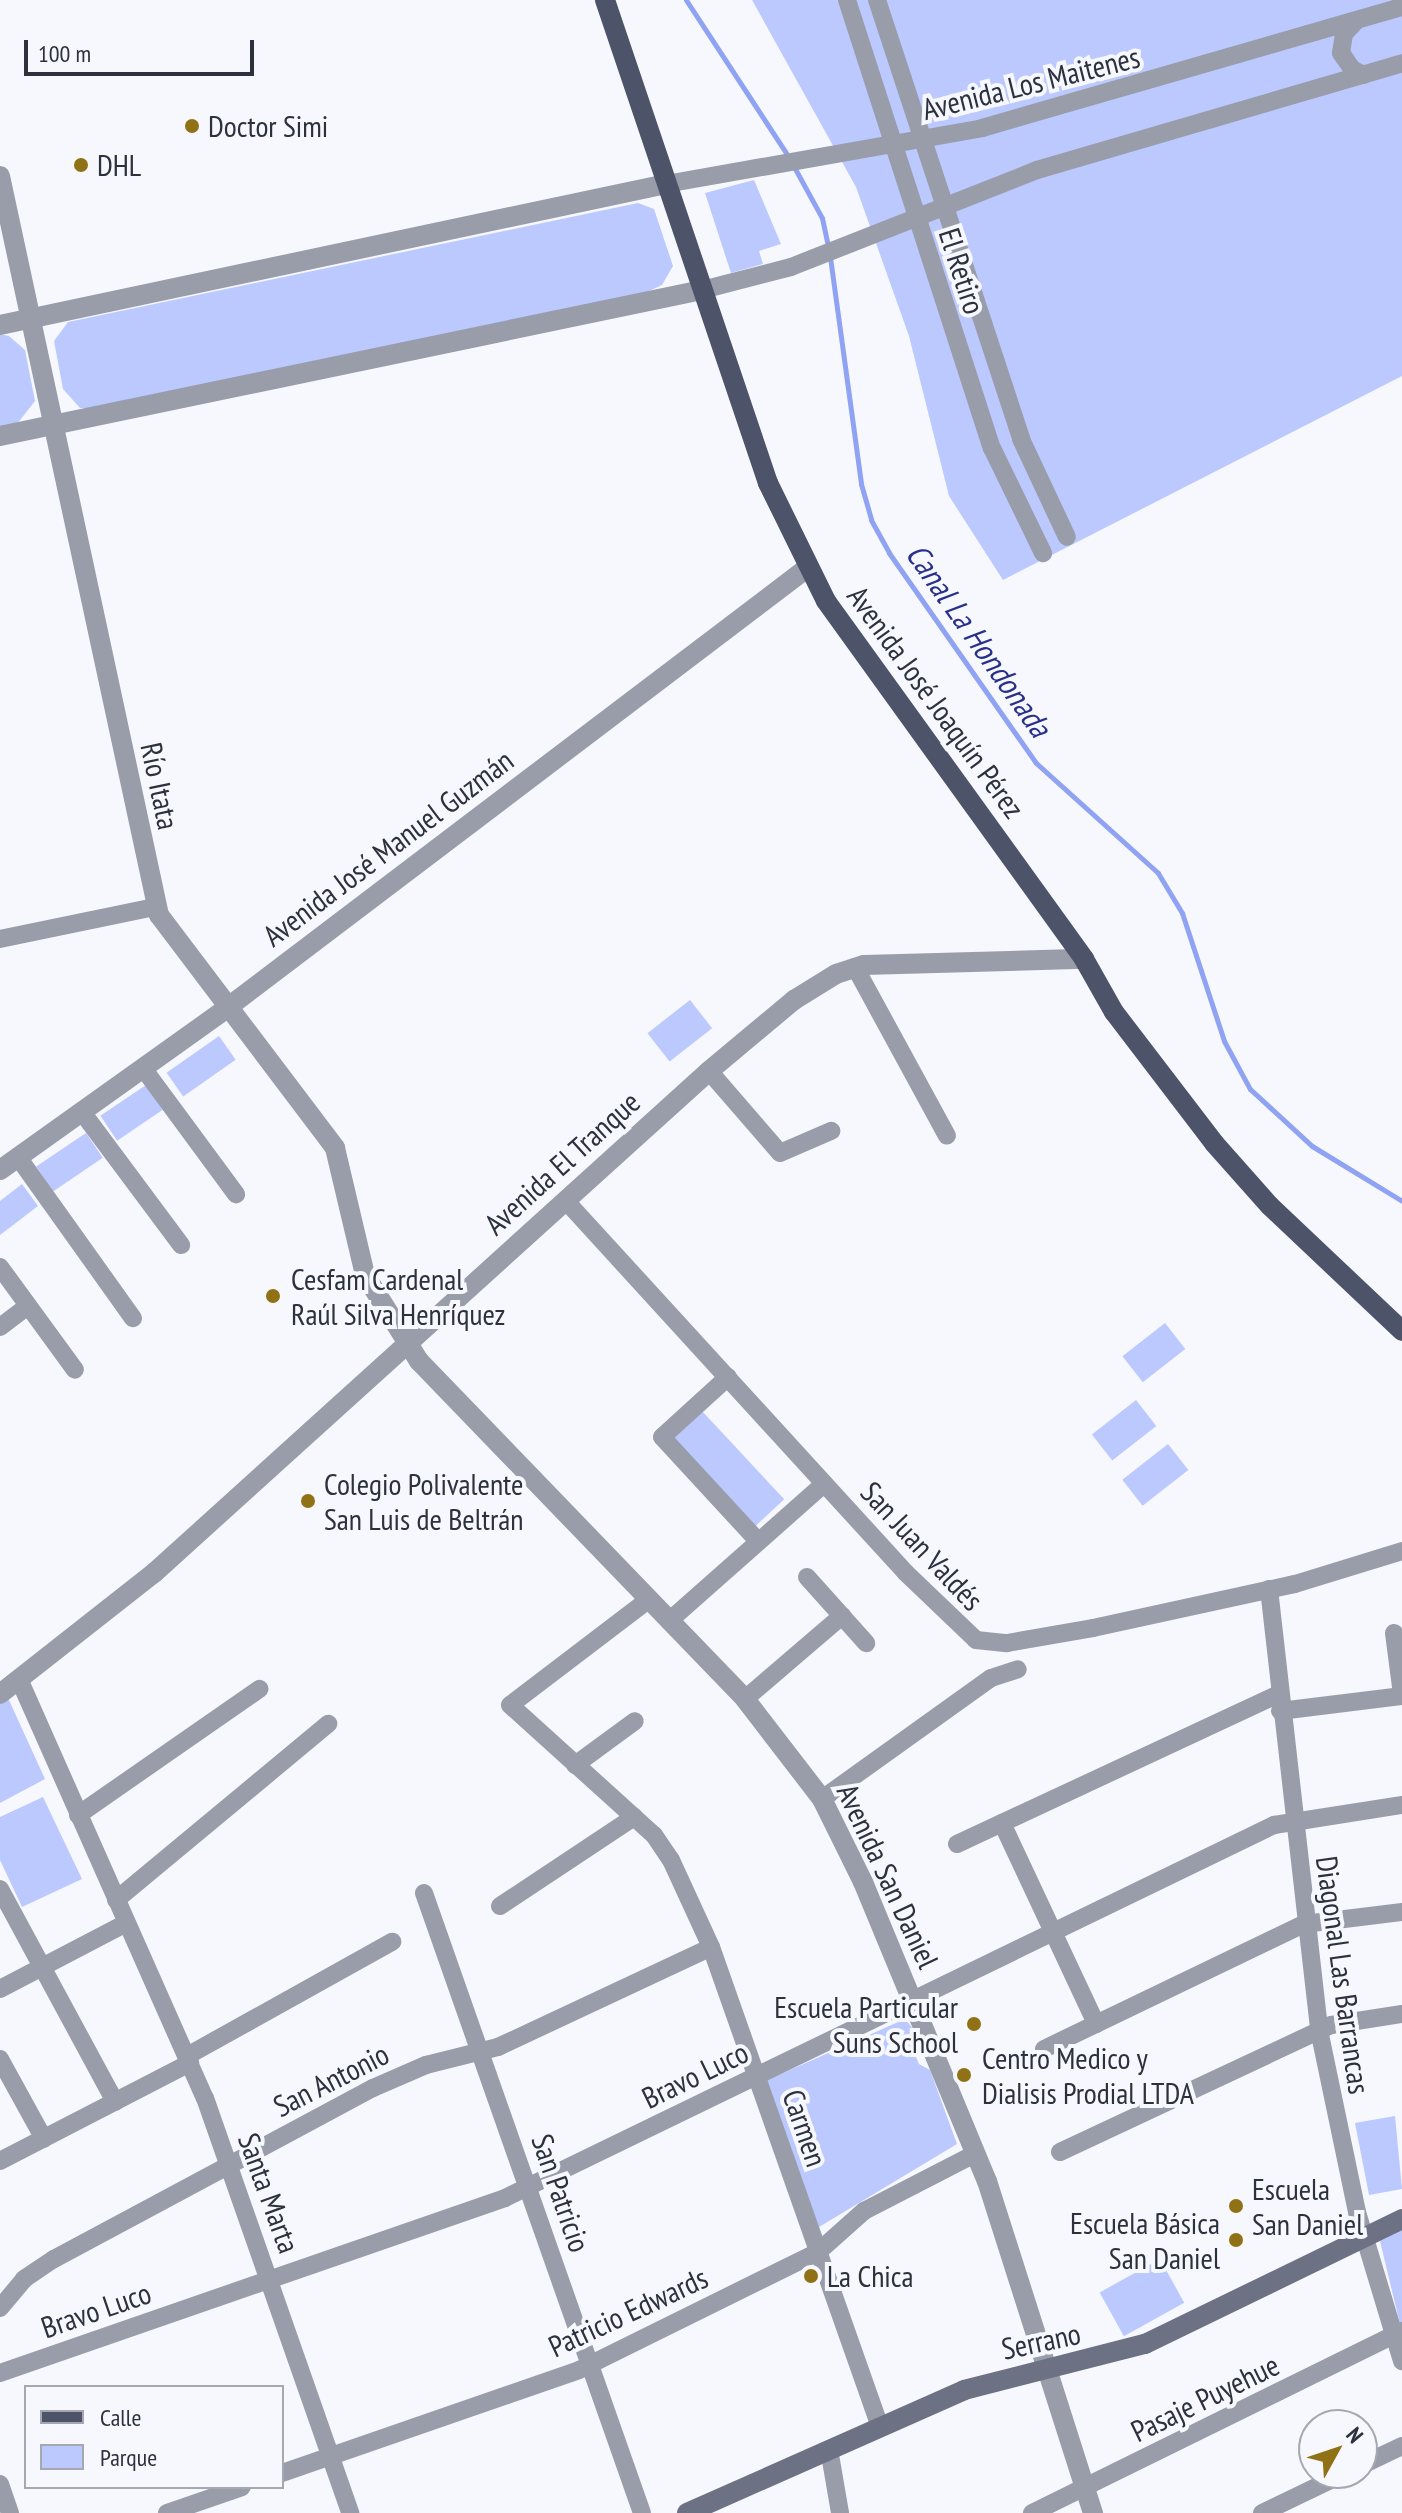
<!DOCTYPE html>
<html>
<head>
<meta charset="utf-8">
<style>
  body { margin:0 }
  #map { position:relative; width:1402px; height:2513px; overflow:hidden; background:#f6f8fe; font-family:"PT Sans Narrow",sans-serif }
  div>[style] { position:absolute }
  .green>* { inset:0; background:#bbc9fe; transform-origin:0 0 }
  .stream>* { height:5px; margin:-2.5px; padding:0 2.5px; transform-origin:2.5px; border-radius:2.5px; background:#90a3f2 }
  .minor>* { height:18px; margin:-9px; padding:0 9px; transform-origin:9px; border-radius:9px; background:#999daa }
  .tertiary>* { height:20px; margin:-10px; padding:0 10px; transform-origin:10px; border-radius:10px; background:#999daa }
  .secondary>* { height:20px; margin:-10px; padding:0 10px; transform-origin:10px; border-radius:10px; background:#6c7184 }
  .primary>* { height:20px; margin:-10px; padding:0 10px; transform-origin:10px; border-radius:10px; background:#4d5369 }
  .dots>* { width:22px; height:22px; translate:-50% -50%; box-sizing:border-box; border:4px solid #f6f8fe; border-radius:50% }
  span { translate:-50% -50%; white-space:nowrap; text-align:center; line-height:1.15; -webkit-text-stroke:8px #f6f8fe; paint-order:stroke }
  .street-label { font-size:30px; color:#2d313d }
  .poi-label { font-size:30px; color:#2d313d }
  .left { translate:0 -50%; text-align:left }
  .right { translate:-100% -50%; text-align:right }
  .water-label { font-size:32px; color:#28308a; font-style:italic }
  .legend { position:absolute; left:24px; top:2385px; width:260px; height:104px; box-sizing:border-box; background:#f6f8fe; border:2px solid #a6a8b1; margin:0; padding:10px 14px; list-style:none; font-size:24px; color:#2d313d }
  .legend li { display:flex; align-items:center; gap:16px; height:40px }
  .legend b { width:40px; border:2px solid #a6a8b1 }
  .north { position:absolute; left:1298px; top:2409px; width:80px; height:80px; box-sizing:border-box; background:#f6f8fe; border:2px solid #a6a8b1; border-radius:50%; rotate:50deg; font-size:22px; font-weight:700; line-height:32px; text-align:center; color:#2d313d }
  .north::after { content:''; display:block; margin:auto; width:28px; height:36px; background:#907116; clip-path:polygon(50% 0,100% 100%,50% 72%,0 100%) }
  .scale { position:absolute; left:24px; top:40px; width:230px; height:36px; box-sizing:border-box; border:4px solid #2d313d; border-top:0; padding-left:10px; font-size:24px; line-height:28px; white-space:nowrap; color:#2d313d; -webkit-text-stroke:6px #f6f8fe; paint-order:stroke }
</style>
</head>
<body>
<div id="map">
  <div class="green">
    <i style="clip-path:polygon(752px 0,1402px 0,1402px 376px,1003px 580px,949px 496px,909px 336px,856px 187px)"></i>
    <i style="clip-path:polygon(754px 180px,781px 244px,759px 251px,763px 264px,731px 273px,705px 193px)"></i>
    <i style="clip-path:polygon(638px 203px,654px 209px,673px 266px,662px 285px,647px 292px,91px 409px,80px 408px,63px 389px,54px 341px,68px 322px)"></i>
    <i style="clip-path:polygon(0 334px,9px 336px,25px 350px,35px 401px,17px 424px,0 428px)"></i>
    <i style="left:690px;top:1000px;width:36px;height:54px;rotate:52deg"></i>
    <i style="left:219px;top:1036px;width:29px;height:64px;rotate:55deg"></i>
    <i style="left:146px;top:1085px;width:30px;height:55px;rotate:56deg"></i>
    <i style="left:86px;top:1133px;width:30px;height:60px;rotate:56deg"></i>
    <i style="clip-path:polygon(22px 1184px,38px 1206px,0 1235px,0 1201px)"></i>
    <i style="left:1165px;top:1323px;width:33px;height:54px;rotate:52deg"></i>
    <i style="left:1136px;top:1400px;width:33px;height:56px;rotate:52deg"></i>
    <i style="left:701px;top:1410px;width:122px;height:42px;rotate:47deg"></i>
    <i style="left:1168px;top:1444px;width:33px;height:58px;rotate:52deg"></i>
    <i style="clip-path:polygon(8px 1698px,45px 1779px,0 1803px,0 1704px)"></i>
    <i style="clip-path:polygon(43px 1797px,82px 1879px,22px 1907px,0 1860px,0 1817px)"></i>
    <i style="clip-path:polygon(905px 2019px,914px 2030px,907px 2036px,919px 2064px,930px 2070px,957px 2144px,819px 2227px,765px 2081px)"></i>
    <i style="clip-path:polygon(1395px 2116px,1402px 2189px,1369px 2195px,1355px 2123px)"></i>
    <i style="clip-path:polygon(1402px 2229px,1402px 2323px,1400px 2324px,1380px 2241px)"></i>
    <i style="left:1160px;top:2259px;width:50px;height:69px;rotate:61deg"></i>
  </div>
  <div class="stream">
    <i style="left:686px;top:0;width:186px;rotate:56.8deg"></i>
    <i style="left:793px;top:165px;width:60px;rotate:61.3deg"></i>
    <i style="left:822px;top:218px;width:30px;rotate:78deg"></i>
    <i style="left:830px;top:257px;width:229px;rotate:82.2deg"></i>
    <i style="left:861px;top:484px;width:37px;rotate:74deg"></i>
    <i style="left:871px;top:520px;width:38px;rotate:61deg"></i>
    <i style="left:889px;top:553px;width:256px;rotate:55deg"></i>
    <i style="left:1036px;top:763px;width:164px;rotate:42deg"></i>
    <i style="left:1158px;top:873px;width:47px;rotate:59deg"></i>
    <i style="left:1182px;top:913px;width:135px;rotate:71.8deg"></i>
    <i style="left:1224px;top:1041px;width:55px;rotate:61.6deg"></i>
    <i style="left:1250px;top:1089px;width:84px;rotate:42.6deg"></i>
    <i style="left:1312px;top:1146px;width:105px;rotate:31.4deg"></i>
  </div>
  <div class="minor">
    <i style="left:847px;top:0;width:471px;rotate:72.1deg"></i>
    <i style="left:992px;top:448px;width:117px;rotate:64.1deg"></i>
    <i style="left:877px;top:0;width:462px;rotate:71.8deg"></i>
    <i style="left:1021px;top:439px;width:108px;rotate:64.9deg"></i>
    <i style="left:1355px;top:22px;width:16px;rotate:133deg"></i>
    <i style="left:1344px;top:34px;width:19px;rotate:99deg"></i>
    <i style="left:1341px;top:53px;width:19px;rotate:55deg"></i>
    <i style="left:1352px;top:69px;width:13px;rotate:27deg"></i>
    <i style="left:666px;top:184px;width:321px;rotate:-10deg"></i>
    <i style="left:982px;top:128px;width:437px;rotate:-16.1deg"></i>
    <i style="left:702px;top:290px;width:92px;rotate:-14.5deg"></i>
    <i style="left:791px;top:267px;width:264px;rotate:-21.5deg"></i>
    <i style="left:1037px;top:170px;width:380px;rotate:-16.3deg"></i>
    <i style="left:0;top:939px;width:158px;rotate:-11.7deg"></i>
    <i style="left:855px;top:967px;width:192px;rotate:61.4deg"></i>
    <i style="left:143px;top:1068px;width:157px;rotate:53.6deg"></i>
    <i style="left:709px;top:1071px;width:108px;rotate:49.1deg"></i>
    <i style="left:780px;top:1153px;width:56px;rotate:-23.3deg"></i>
    <i style="left:82px;top:1112px;width:166px;rotate:53.3deg"></i>
    <i style="left:18px;top:1157px;width:198px;rotate:54.5deg"></i>
    <i style="left:566px;top:1201px;width:504px;rotate:47.57deg"></i>
    <i style="left:906px;top:1573px;width:97px;rotate:43.7deg"></i>
    <i style="left:976px;top:1640px;width:31px;rotate:6deg"></i>
    <i style="left:1007px;top:1643px;width:87px;rotate:-9.9deg"></i>
    <i style="left:1093px;top:1628px;width:207px;rotate:-12.3deg"></i>
    <i style="left:1295px;top:1584px;width:112px;rotate:-17.1deg"></i>
    <i style="left:0;top:1267px;width:127px;rotate:53.9deg"></i>
    <i style="left:0;top:1327px;width:35px;rotate:-37deg"></i>
    <i style="left:728px;top:1377px;width:89px;rotate:137.7deg"></i>
    <i style="left:662px;top:1437px;width:140px;rotate:47.3deg"></i>
    <i style="left:807px;top:1577px;width:89px;rotate:48.2deg"></i>
    <i style="left:1269px;top:1589px;width:444px;rotate:83.5deg"></i>
    <i style="left:1319px;top:2030px;width:186px;rotate:78.2deg"></i>
    <i style="left:1357px;top:2212px;width:156px;rotate:73.2deg"></i>
    <i style="left:648px;top:1600px;width:173px;rotate:142.7deg"></i>
    <i style="left:510px;top:1705px;width:194px;rotate:42.1deg"></i>
    <i style="left:654px;top:1835px;width:30px;rotate:56deg"></i>
    <i style="left:671px;top:1860px;width:96px;rotate:65.3deg"></i>
    <i style="left:711px;top:1947px;width:509px;rotate:70.6deg"></i>
    <i style="left:669px;top:1621px;width:207px;rotate:-41.5deg"></i>
    <i style="left:1394px;top:1633px;width:63px;rotate:82.6deg"></i>
    <i style="left:19px;top:1679px;width:458px;rotate:66.1deg"></i>
    <i style="left:205px;top:2098px;width:440px;rotate:70.7deg"></i>
    <i style="left:745px;top:1699px;width:128px;rotate:-40.6deg"></i>
    <i style="left:1280px;top:1711px;width:123px;rotate:-7deg"></i>
    <i style="left:575px;top:1765px;width:74px;rotate:-36.3deg"></i>
    <i style="left:822px;top:1799px;width:208px;rotate:-35.6deg"></i>
    <i style="left:991px;top:1678px;width:28px;rotate:-18deg"></i>
    <i style="left:78px;top:1815px;width:221px;rotate:-34.8deg"></i>
    <i style="left:1002px;top:1823px;width:222px;rotate:64.9deg"></i>
    <i style="left:957px;top:1844px;width:354px;rotate:-25deg"></i>
    <i style="left:0;top:1889px;width:242px;rotate:61.6deg"></i>
    <i style="left:424px;top:1893px;width:657px;rotate:70.63deg"></i>
    <i style="left:116px;top:1900px;width:276px;rotate:-39.7deg"></i>
    <i style="left:500px;top:1906px;width:161px;rotate:-33.6deg"></i>
    <i style="left:0;top:1989px;width:142px;rotate:-27.6deg"></i>
    <i style="left:1044px;top:2049px;width:288px;rotate:-25.7deg"></i>
    <i style="left:1304px;top:1924px;width:99px;rotate:-7deg"></i>
    <i style="left:187px;top:2056px;width:235px;rotate:-29.1deg"></i>
    <i style="left:0;top:2059px;width:91px;rotate:61.2deg"></i>
    <i style="left:1060px;top:2152px;width:299px;rotate:-25.1deg"></i>
    <i style="left:1331px;top:2025px;width:72px;rotate:-8.8deg"></i>
    <i style="left:0;top:2161px;width:214px;rotate:-27.3deg"></i>
    <i style="left:0;top:2308px;width:38px;rotate:-50deg"></i>
    <i style="left:24px;top:2279px;width:36px;rotate:-34deg"></i>
    <i style="left:54px;top:2259px;width:362px;rotate:-28.2deg"></i>
    <i style="left:373px;top:2088px;width:58px;rotate:-23.5deg"></i>
    <i style="left:426px;top:2065px;width:74px;rotate:-14deg"></i>
    <i style="left:498px;top:2047px;width:235px;rotate:-25.1deg"></i>
    <i style="left:0;top:2373px;width:534px;rotate:-19.11deg"></i>
    <i style="left:505px;top:2198px;width:855px;rotate:-25.88deg"></i>
    <i style="left:1274px;top:1825px;width:130px;rotate:-8.9deg"></i>
    <i style="left:829px;top:2449px;width:65px;rotate:80.2deg"></i>
    <i style="left:1362px;top:2465px;width:44px;rotate:-25.4deg"></i>
    <i style="left:282px;top:2473px;width:314px;rotate:-19.1deg"></i>
    <i style="left:579px;top:2370px;width:267px;rotate:-26.3deg"></i>
    <i style="left:818px;top:2252px;width:62px;rotate:-41.7deg"></i>
    <i style="left:864px;top:2211px;width:125px;rotate:-27.2deg"></i>
    <i style="left:0;top:2484px;width:31px;rotate:71deg"></i>
    <i style="left:167px;top:2513px;width:79px;rotate:-19.1deg"></i>
    <i style="left:1032px;top:2513px;width:412px;rotate:-26.2deg"></i>
    <i style="left:1262px;top:2513px;width:92px;rotate:-25.7deg"></i>
  </div>
  <div class="tertiary">
    <i style="left:0;top:176px;width:756px;rotate:77.86deg"></i>
    <i style="left:159px;top:915px;width:292px;rotate:52.9deg"></i>
    <i style="left:335px;top:1148px;width:130px;rotate:76.7deg"></i>
    <i style="left:365px;top:1275px;width:102px;rotate:57.9deg"></i>
    <i style="left:419px;top:1361px;width:470px;rotate:46deg"></i>
    <i style="left:745px;top:1699px;width:126px;rotate:52.4deg"></i>
    <i style="left:822px;top:1799px;width:93px;rotate:63.7deg"></i>
    <i style="left:863px;top:1882px;width:324px;rotate:67.5deg"></i>
    <i style="left:987px;top:2181px;width:349px;rotate:72.3deg"></i>
    <i style="left:0;top:325px;width:681px;rotate:-11.95deg"></i>
    <i style="left:0;top:436px;width:717px;rotate:-11.75deg"></i>
    <i style="left:0;top:1170px;width:279px;rotate:-35.5deg"></i>
    <i style="left:227px;top:1008px;width:728px;rotate:-37.18deg"></i>
    <i style="left:0;top:1694px;width:196px;rotate:-38.2deg"></i>
    <i style="left:154px;top:1573px;width:748px;rotate:-42.13deg"></i>
    <i style="left:709px;top:1071px;width:111px;rotate:-39.9deg"></i>
    <i style="left:794px;top:1000px;width:49px;rotate:-31.8deg"></i>
    <i style="left:836px;top:974px;width:29px;rotate:-18deg"></i>
    <i style="left:864px;top:965px;width:220px;rotate:-1.6deg"></i>
  </div>
  <div class="secondary">
    <i style="left:687px;top:2513px;width:303px;rotate:-23.9deg"></i>
    <i style="left:964px;top:2390px;width:187px;rotate:-14.3deg"></i>
    <i style="left:1145px;top:2344px;width:286px;rotate:-25.9deg"></i>
  </div>
  <div class="primary">
    <i style="left:605px;top:0;width:510px;rotate:71.35deg"></i>
    <i style="left:768px;top:483px;width:131px;rotate:63.8deg"></i>
    <i style="left:826px;top:601px;width:441px;rotate:54.2deg"></i>
    <i style="left:1084px;top:959px;width:61px;rotate:60.5deg"></i>
    <i style="left:1114px;top:1012px;width:165px;rotate:52.6deg"></i>
    <i style="left:1214px;top:1143px;width:84px;rotate:48.4deg"></i>
    <i style="left:1270px;top:1206px;width:182px;rotate:43.4deg"></i>
  </div>
  <div class="dots">
    <i style="left:192px;top:126px;background:#907116"></i>
    <i style="left:81px;top:165px;background:#907116"></i>
    <i style="left:273px;top:1296px;background:#907116"></i>
    <i style="left:308px;top:1501px;background:#907116"></i>
    <i style="left:974px;top:2024px;background:#907116"></i>
    <i style="left:964px;top:2075px;background:#907116"></i>
    <i style="left:1236px;top:2206px;background:#907116"></i>
    <i style="left:1236px;top:2240px;background:#907116"></i>
    <i style="left:811px;top:2276px;background:#907116"></i>
  </div>
  <div class="street-label">
    <span style="left:1031px;top:83px;rotate:-14deg">Avenida Los Maitenes</span>
    <span style="left:962px;top:271px;rotate:72deg">El Retiro</span>
    <span style="left:936px;top:702px;rotate:54deg">Avenida José Joaquín Pérez</span>
    <span style="left:160px;top:786px;rotate:78deg">Río Itata</span>
    <span style="left:388px;top:848px;rotate:-37deg">Avenida José Manuel Guzmán</span>
    <span style="left:562px;top:1163px;rotate:-42deg">Avenida El Tranque</span>
    <span style="left:922px;top:1546px;rotate:47deg">San Juan Valdés</span>
    <span style="left:888px;top:1876px;rotate:65deg">Avenida San Daniel</span>
    <span style="left:1343px;top:1975px;rotate:82deg">Diagonal Las Barrancas</span>
    <span style="left:695px;top:2075px;rotate:-26deg">Bravo Luco</span>
    <span style="left:331px;top:2080px;rotate:-27deg">San Antonio</span>
    <span style="left:805px;top:2128px;rotate:71deg">Carmen</span>
    <span style="left:269px;top:2193px;rotate:70deg">Santa Marta</span>
    <span style="left:561px;top:2193px;rotate:71deg">San Patricio</span>
    <span style="left:96px;top:2310px;rotate:-19deg">Bravo Luco</span>
    <span style="left:628px;top:2312px;rotate:-25deg">Patricio Edwards</span>
    <span style="left:1041px;top:2341px;rotate:-12deg">Serrano</span>
    <span style="left:1205px;top:2398px;rotate:-26deg">Pasaje Puyehue</span>
  </div>
  <div class="poi-label">
    <span class="left" style="left:208px;top:126px">Doctor Simi</span>
    <span class="left" style="left:97px;top:165px">DHL</span>
    <span class="left" style="left:291px;top:1296px">Cesfam Cardenal<br>Raúl Silva Henríquez</span>
    <span class="left" style="left:324px;top:1501px">Colegio Polivalente<br>San Luis de Beltrán</span>
    <span class="right" style="left:958px;top:2024px">Escuela Particular<br>Suns School</span>
    <span class="left" style="left:982px;top:2075px">Centro Medico y<br>Dialisis Prodial LTDA</span>
    <span class="left" style="left:1252px;top:2206px">Escuela<br>San Daniel</span>
    <span class="right" style="left:1220px;top:2240px">Escuela Básica<br>San Daniel</span>
    <span class="left" style="left:827px;top:2276px">La Chica</span>
  </div>
  <div class="water-label">
    <span style="left:979px;top:640px;rotate:55deg">Canal La Hondonada</span>
  </div>
  <ul class="legend">
  <li><b style="height:10px;background:#4d5369"></b>Calle</li>
  <li><b style="height:22px;background:#bbc9fe"></b>Parque</li>
  </ul>
  <div class="north">N</div>
  <div class="scale">100 m</div>
</div>
</body>
</html>
